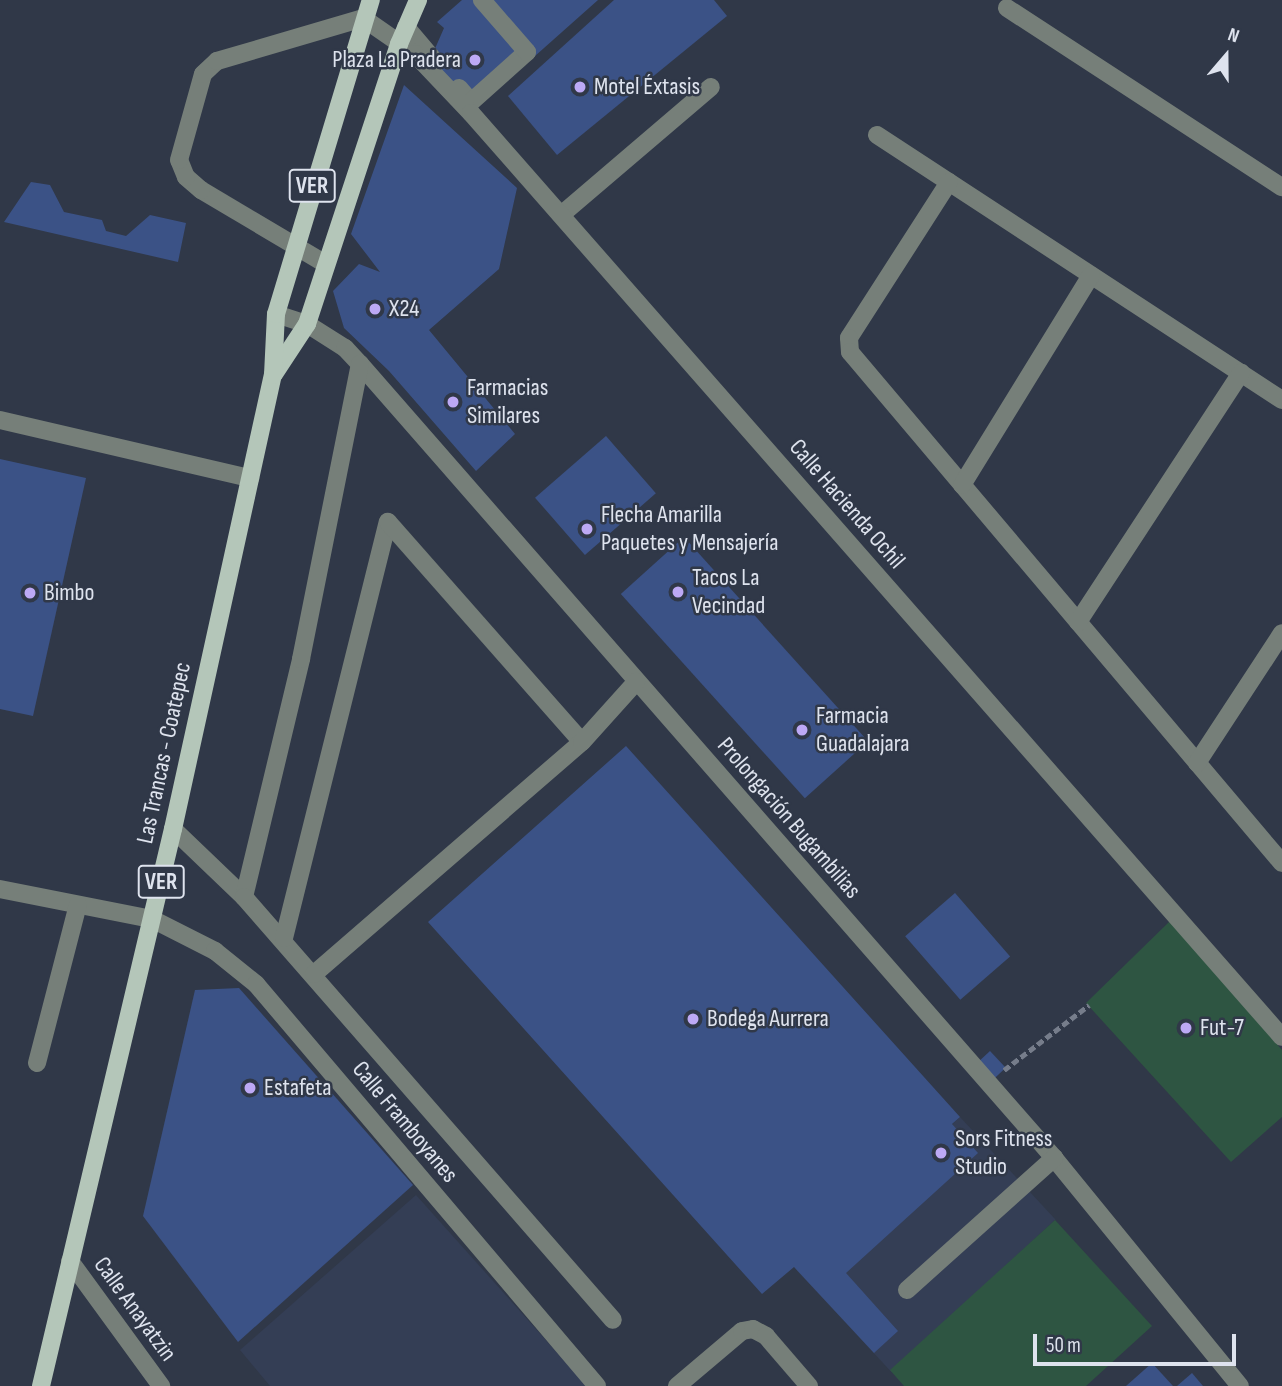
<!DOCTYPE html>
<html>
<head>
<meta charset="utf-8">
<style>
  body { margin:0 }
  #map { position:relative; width:1282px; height:1386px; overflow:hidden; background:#303848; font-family:"Sofia Sans Condensed",sans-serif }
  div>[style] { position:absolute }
  .built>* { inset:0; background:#343e55; transform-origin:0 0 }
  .green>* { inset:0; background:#2e5542 }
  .building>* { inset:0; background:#3b5286; transform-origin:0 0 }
  .path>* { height:4.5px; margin-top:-2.25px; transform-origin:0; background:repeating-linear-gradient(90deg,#767d8b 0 7px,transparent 0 10.5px) }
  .minor>* { height:18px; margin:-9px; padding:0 9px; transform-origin:9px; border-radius:9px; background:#767f79 }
  .major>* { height:18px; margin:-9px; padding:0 9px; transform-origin:9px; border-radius:9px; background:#b4c6b9 }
  .dots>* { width:19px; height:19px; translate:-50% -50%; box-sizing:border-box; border:4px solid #303848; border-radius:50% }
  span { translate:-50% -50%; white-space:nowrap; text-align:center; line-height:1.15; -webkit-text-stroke:5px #303848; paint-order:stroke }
  .shield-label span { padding:2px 5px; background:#303848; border:2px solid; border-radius:5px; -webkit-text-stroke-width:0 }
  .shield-label { font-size:23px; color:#dee3ee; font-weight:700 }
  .poi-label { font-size:24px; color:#dee3ee }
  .right { translate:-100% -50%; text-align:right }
  .left { translate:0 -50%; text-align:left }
  .street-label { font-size:24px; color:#dee3ee }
  .north { position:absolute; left:1191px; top:21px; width:70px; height:70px; -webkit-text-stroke:5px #303848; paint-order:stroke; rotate:20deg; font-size:19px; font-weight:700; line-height:28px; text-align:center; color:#dee3ee }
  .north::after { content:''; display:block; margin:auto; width:24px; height:32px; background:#dee3ee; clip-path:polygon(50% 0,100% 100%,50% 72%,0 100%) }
  .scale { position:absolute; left:1033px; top:1334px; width:203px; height:32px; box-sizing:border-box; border:4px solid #dee3ee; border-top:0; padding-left:9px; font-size:21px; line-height:24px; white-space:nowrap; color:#dee3ee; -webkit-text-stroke:5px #303848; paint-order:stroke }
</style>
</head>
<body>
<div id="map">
  <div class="built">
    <i style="left:960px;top:1117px;width:140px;height:224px;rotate:47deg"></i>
    <i style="clip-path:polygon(416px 1195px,587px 1386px,270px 1386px,240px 1350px)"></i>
  </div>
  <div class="green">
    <i style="clip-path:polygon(1170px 921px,1282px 1050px,1282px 1117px,1231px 1162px,1086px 1003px)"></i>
    <i style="clip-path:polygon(1055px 1220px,1152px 1326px,1086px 1386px,904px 1386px,890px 1370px)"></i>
  </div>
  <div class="building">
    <i style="clip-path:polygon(462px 0,598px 0,471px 113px,427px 67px,444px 28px,437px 22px)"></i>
    <i style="clip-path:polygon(614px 0,714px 0,727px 16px,557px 155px,508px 96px)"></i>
    <i style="clip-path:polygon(404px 85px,517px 188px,499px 269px,429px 330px,515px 434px,476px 471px,389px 371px,344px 328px,333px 291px,359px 264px,380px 272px,351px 234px)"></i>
    <i style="clip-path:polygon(31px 182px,50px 185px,64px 212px,102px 220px,106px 231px,126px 236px,150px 215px,186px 223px,178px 262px,4px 222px)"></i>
    <i style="left:606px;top:436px;width:76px;height:94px;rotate:49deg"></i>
    <i style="clip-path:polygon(0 459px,86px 478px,33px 716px,0 709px)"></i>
    <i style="left:684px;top:537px;width:275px;height:85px;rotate:48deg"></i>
    <i style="clip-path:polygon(626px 746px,960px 1117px,952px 1124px,978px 1153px,846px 1273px,898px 1331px,874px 1353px,794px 1267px,762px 1294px,428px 922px)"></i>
    <i style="left:955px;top:893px;width:84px;height:66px;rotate:49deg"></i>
    <i style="clip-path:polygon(239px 988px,413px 1185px,238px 1342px,143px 1216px,195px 990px)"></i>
    <i style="left:990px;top:1051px;width:23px;height:21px;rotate:47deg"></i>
    <i style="clip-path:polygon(1152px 1363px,1173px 1386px,1126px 1386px)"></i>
    <i style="clip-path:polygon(1192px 1373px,1203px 1386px,1177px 1386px)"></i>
  </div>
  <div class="path">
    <i style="left:1004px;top:1070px;width:107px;rotate:-37.4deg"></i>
  </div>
  <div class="minor">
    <i style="left:1007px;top:8px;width:328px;rotate:33.1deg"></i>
    <i style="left:406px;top:27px;width:42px;rotate:49.8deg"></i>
    <i style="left:459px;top:88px;width:18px;rotate:49deg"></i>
    <i style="left:471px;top:102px;width:75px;rotate:-41.8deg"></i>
    <i style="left:527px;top:52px;width:69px;rotate:-130.9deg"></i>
    <i style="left:877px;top:135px;width:484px;rotate:33.2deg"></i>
    <i style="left:949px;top:182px;width:185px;rotate:122.7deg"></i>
    <i style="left:849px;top:338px;width:14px;rotate:86deg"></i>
    <i style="left:850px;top:352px;width:669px;rotate:49.79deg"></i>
    <i style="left:561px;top:215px;width:197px;rotate:-40.5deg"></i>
    <i style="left:324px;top:263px;width:143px;rotate:-149.3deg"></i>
    <i style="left:201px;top:190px;width:20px;rotate:-139deg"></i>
    <i style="left:186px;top:177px;width:18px;rotate:-112deg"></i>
    <i style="left:179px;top:160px;width:89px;rotate:-74.4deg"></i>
    <i style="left:203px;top:74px;width:19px;rotate:-43deg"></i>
    <i style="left:217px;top:61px;width:152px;rotate:-16.4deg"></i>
    <i style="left:363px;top:18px;width:63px;rotate:34.7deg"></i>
    <i style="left:415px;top:54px;width:81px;rotate:46.5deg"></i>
    <i style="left:471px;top:113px;width:1229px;rotate:48.73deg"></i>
    <i style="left:276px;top:314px;width:33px;rotate:18deg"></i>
    <i style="left:307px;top:324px;width:45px;rotate:32.3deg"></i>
    <i style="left:345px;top:348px;width:22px;rotate:47deg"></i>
    <i style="left:360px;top:364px;width:1055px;rotate:48.84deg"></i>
    <i style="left:1054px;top:1158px;width:294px;rotate:50.8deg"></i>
    <i style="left:0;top:420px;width:257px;rotate:13.1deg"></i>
    <i style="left:962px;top:485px;width:246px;rotate:-58.4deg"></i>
    <i style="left:1078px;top:622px;width:298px;rotate:-56.8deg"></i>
    <i style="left:1197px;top:763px;width:155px;rotate:-56.8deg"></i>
    <i style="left:173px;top:829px;width:98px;rotate:43.8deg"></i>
    <i style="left:244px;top:897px;width:245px;rotate:-76.5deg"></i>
    <i style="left:301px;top:659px;width:301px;rotate:-78.7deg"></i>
    <i style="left:0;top:889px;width:155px;rotate:11.2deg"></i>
    <i style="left:152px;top:919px;width:71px;rotate:26.9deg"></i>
    <i style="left:215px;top:951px;width:53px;rotate:38.8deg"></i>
    <i style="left:256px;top:984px;width:527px;rotate:49.69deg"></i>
    <i style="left:244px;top:897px;width:561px;rotate:48.9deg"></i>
    <i style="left:284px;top:938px;width:429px;rotate:-76deg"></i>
    <i style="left:388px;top:522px;width:293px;rotate:48.6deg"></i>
    <i style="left:314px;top:974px;width:354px;rotate:-40.9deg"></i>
    <i style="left:582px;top:742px;width:81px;rotate:-48deg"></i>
    <i style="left:37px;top:1063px;width:163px;rotate:-75.5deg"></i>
    <i style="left:70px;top:1261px;width:155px;rotate:53.9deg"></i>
    <i style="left:907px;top:1290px;width:198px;rotate:-41.9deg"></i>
    <i style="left:677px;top:1386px;width:85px;rotate:-40.2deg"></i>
    <i style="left:742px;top:1331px;width:11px;rotate:-10deg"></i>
    <i style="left:753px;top:1329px;width:15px;rotate:28deg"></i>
    <i style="left:766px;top:1336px;width:66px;rotate:49.3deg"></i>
  </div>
  <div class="major">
    <i style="left:274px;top:374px;width:60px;rotate:-56.6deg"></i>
    <i style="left:307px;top:324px;width:295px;rotate:-71.8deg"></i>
    <i style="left:399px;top:44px;width:48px;rotate:-66.6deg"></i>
    <i style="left:41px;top:1386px;width:572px;rotate:-76.67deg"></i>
    <i style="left:173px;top:829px;width:465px;rotate:-77.6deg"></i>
    <i style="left:273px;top:375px;width:61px;rotate:-87.2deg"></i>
    <i style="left:276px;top:314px;width:328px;rotate:-73.2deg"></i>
  </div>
  <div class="dots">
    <i style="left:475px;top:60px;background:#bda9f5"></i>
    <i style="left:580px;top:87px;background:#bda9f5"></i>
    <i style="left:375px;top:309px;background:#bda9f5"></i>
    <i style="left:453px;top:402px;background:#bda9f5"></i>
    <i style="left:587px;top:529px;background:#bda9f5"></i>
    <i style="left:678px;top:592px;background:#bda9f5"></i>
    <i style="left:30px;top:593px;background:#bda9f5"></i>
    <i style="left:802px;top:730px;background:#bda9f5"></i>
    <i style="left:693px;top:1019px;background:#bda9f5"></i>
    <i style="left:1186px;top:1028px;background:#bda9f5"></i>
    <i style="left:250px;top:1088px;background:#bda9f5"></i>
    <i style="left:941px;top:1153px;background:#bda9f5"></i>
  </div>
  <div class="shield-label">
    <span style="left:312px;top:186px">VER</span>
    <span style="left:161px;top:882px">VER</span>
  </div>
  <div class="poi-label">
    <span class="right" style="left:461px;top:60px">Plaza La Pradera</span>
    <span class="left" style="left:594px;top:87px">Motel Éxtasis</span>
    <span class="left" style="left:389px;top:309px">X24</span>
    <span class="left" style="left:467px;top:402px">Farmacias<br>Similares</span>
    <span class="left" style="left:601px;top:529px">Flecha Amarilla<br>Paquetes y Mensajería</span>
    <span class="left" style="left:692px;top:592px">Tacos La<br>Vecindad</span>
    <span class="left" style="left:44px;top:593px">Bimbo</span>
    <span class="left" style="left:816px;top:730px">Farmacia<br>Guadalajara</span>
    <span class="left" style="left:707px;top:1019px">Bodega Aurrera</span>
    <span class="left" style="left:1200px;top:1028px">Fut-7</span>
    <span class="left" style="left:264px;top:1088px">Estafeta</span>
    <span class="left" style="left:955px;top:1153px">Sors Fitness<br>Studio</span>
  </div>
  <div class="street-label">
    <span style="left:847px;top:504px;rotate:49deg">Calle Hacienda Ochil</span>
    <span style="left:164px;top:753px;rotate:-78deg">Las Trancas - Coatepec</span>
    <span style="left:789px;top:818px;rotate:49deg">Prolongación Bugambilias</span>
    <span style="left:405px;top:1122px;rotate:50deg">Calle Framboyanes</span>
    <span style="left:135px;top:1309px;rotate:54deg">Calle Anayatzin</span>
  </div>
  <div class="north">N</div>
  <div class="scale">50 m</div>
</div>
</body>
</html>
